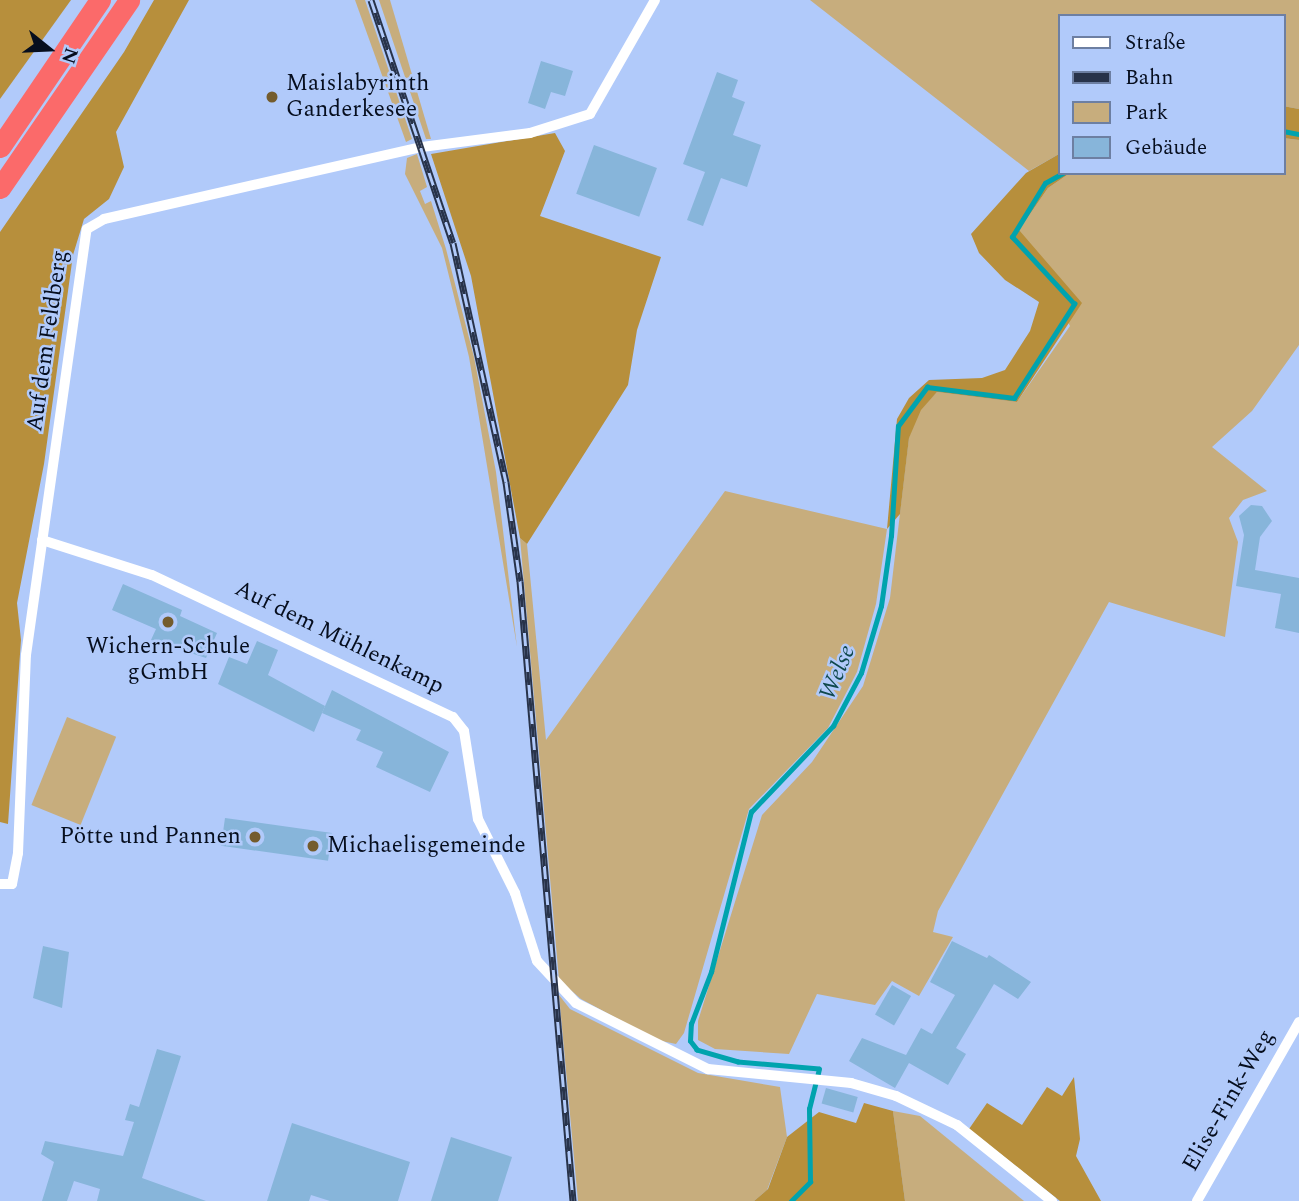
<!DOCTYPE html>
<html>
<head>
<meta charset="utf-8">
<style>
  body { margin:0 }
  #map { position:relative; width:1299px; height:1201px; overflow:hidden; background:#b1cafa; font-family:Spectral,serif }
  div>[style] { position:absolute }
  .green>* { inset:0; background:#c7ad7d; transform-origin:0 0 }
  .forest>* { inset:0; background:#b78f3c }
  .stream>* { height:4.5px; margin:-2.25px; padding:0 2.25px; transform-origin:2.25px; border-radius:2.25px; background:#00a3ae }
  .building>* { inset:0; background:#87b5da; transform-origin:0 0 }
  .minor>* { height:10px; margin:-5px; padding:0 5px; transform-origin:5px; border-radius:5px; background:#fff }
  .motorway>* { height:21px; margin:-10.5px; padding:0 10.5px; transform-origin:10.5px; border-radius:10.5px; background:#fb6a6a }
  .rail>* { height:7px; margin-top:-3.5px; transform-origin:0; background:repeating-linear-gradient(90deg,#b1cafa 0 13px,#28334a 0 26px); box-sizing:border-box; border-block:2px solid #28334a }
  .dots>* { width:19px; height:19px; translate:-50% -50%; box-sizing:border-box; border:4px solid #b1cafa; border-radius:50% }
  span { translate:-50% -50%; white-space:nowrap; text-align:center; line-height:1.15; -webkit-text-stroke:5px #b1cafa; paint-order:stroke }
  .poi-label { font-size:23px; color:#060e1e }
  .left { translate:0 -50%; text-align:left }
  .right { translate:-100% -50%; text-align:right }
  .street-label { font-size:23px; color:#060e1e }
  .water-label { font-size:24px; color:#0f484c; font-style:italic }
  .legend { position:absolute; left:1058px; top:14px; width:228px; height:161px; box-sizing:border-box; background:#b1cafa; border:2px solid #6d7fa2; margin:0; padding:9px 12px; list-style:none; font-size:21px; color:#060e1e }
  .legend li { display:flex; align-items:center; gap:14px; height:35px }
  .legend b { width:35px; border:2px solid #6d7fa2 }
  .north { position:absolute; left:14px; top:14px; width:70px; height:70px; -webkit-text-stroke:5px #b1cafa; paint-order:stroke; rotate:108deg; font-size:19px; font-weight:700; line-height:28px; text-align:center; color:#060e1e }
  .north::after { content:''; display:block; margin:auto; width:24px; height:32px; background:#060e1e; clip-path:polygon(50% 0,100% 100%,50% 72%,0 100%) }
</style>
</head>
<body>
<div id="map">
  <div class="green">
    <i style="clip-path:polygon(355px 0,365px 0,412px 139px,406px 142px)"></i>
    <i style="clip-path:polygon(379px 0,390px 0,431px 139px,426px 139px)"></i>
    <i style="clip-path:polygon(810px 0,1299px 0,1299px 109px,1283px 106px,1283px 16px,1059px 16px,1059px 154px,1029px 171px)"></i>
    <i style="clip-path:polygon(1283px 138px,1299px 140px,1299px 345px,1252px 411px,1212px 447px,1267px 491px,1243px 500px,1229px 518px,1238px 542px,1225px 637px,1109px 602px,938px 911px,933px 932px,953px 937px,919px 996px,892px 981px,875px 1005px,817px 994px,789px 1054px,715px 1049px,698px 1040px,698px 1021px,762px 815px,812px 762px,863px 686px,890px 598px,909px 437px,920px 410px,937px 392px,1017px 402px,1070px 326px,1019px 230px,1048px 188px,1070px 173px,1283px 173px)"></i>
    <i style="clip-path:polygon(417px 154px,427px 187px,420px 191px,425px 204px,431px 201px,446px 249px,474px 357px,496px 472px,517px 647px,469px 357px,442px 248px,405px 174px,407px 158px)"></i>
    <i style="clip-path:polygon(725px 491px,887px 529px,876px 604px,857px 672px,828px 728px,749px 809px,684px 1033px,676px 1044px,657px 1040px,581px 999px,559px 980px,520px 538px,527px 544px,546px 740px)"></i>
    <i style="left:67px;top:717px;width:53px;height:95px;rotate:22deg"></i>
    <i style="clip-path:polygon(559px 995px,570px 1009px,698px 1073px,780px 1087px,787px 1137px,767px 1190px,754px 1201px,578px 1201px)"></i>
    <i style="clip-path:polygon(893px 1111px,920px 1116px,1024px 1201px,905px 1201px)"></i>
  </div>
  <div class="forest">
    <i style="clip-path:polygon(0 0,71px 0,0 99px)"></i>
    <i style="clip-path:polygon(154px 0,189px 0,116px 132px,124px 167px,109px 199px,84px 219px,73px 255px,44px 464px,17px 603px,21px 640px,8px 824px,0 822px,0 232px,124px 52px)"></i>
    <i style="clip-path:polygon(1283px 106px,1299px 109px,1299px 140px,1283px 138px)"></i>
    <i style="clip-path:polygon(555px 133px,565px 151px,540px 216px,661px 257px,637px 330px,628px 385px,527px 544px,520px 538px,471px 276px,431px 154px)"></i>
    <i style="clip-path:polygon(1059px 154px,1059px 173px,1070px 173px,1048px 188px,1019px 230px,1082px 303px,1017px 402px,937px 392px,921px 410px,909px 438px,900px 514px,887px 529px,897px 419px,909px 398px,929px 380px,982px 378px,1005px 370px,1030px 331px,1039px 302px,1005px 280px,979px 253px,971px 234px,1026px 173px)"></i>
    <i style="clip-path:polygon(1074px 1077px,1080px 1139px,1076px 1156px,1101px 1201px,1060px 1201px,969px 1129px,987px 1103px,1022px 1125px,1047px 1087px,1062px 1096px)"></i>
    <i style="clip-path:polygon(864px 1103px,893px 1111px,905px 1201px,754px 1201px,768px 1189px,787px 1137px,819px 1112px,856px 1123px)"></i>
  </div>
  <div class="stream">
    <i style="left:1283px;top:131px;width:16px;rotate:11deg"></i>
    <i style="left:791px;top:1201px;width:27px;rotate:-45deg"></i>
    <i style="left:810px;top:1182px;width:73px;rotate:-90.8deg"></i>
    <i style="left:809px;top:1109px;width:41px;rotate:-76deg"></i>
    <i style="left:819px;top:1069px;width:81px;rotate:-175.1deg"></i>
    <i style="left:738px;top:1062px;width:43px;rotate:-163.7deg"></i>
    <i style="left:697px;top:1050px;width:11px;rotate:-128deg"></i>
    <i style="left:690px;top:1041px;width:17px;rotate:-87deg"></i>
    <i style="left:691px;top:1024px;width:56px;rotate:-69deg"></i>
    <i style="left:711px;top:972px;width:165px;rotate:-76deg"></i>
    <i style="left:751px;top:812px;width:119px;rotate:-46.4deg"></i>
    <i style="left:833px;top:726px;width:60px;rotate:-62.2deg"></i>
    <i style="left:861px;top:673px;width:70px;rotate:-73.4deg"></i>
    <i style="left:881px;top:606px;width:71px;rotate:-81.9deg"></i>
    <i style="left:891px;top:536px;width:110px;rotate:-86.4deg"></i>
    <i style="left:898px;top:426px;width:49px;rotate:-53.4deg"></i>
    <i style="left:927px;top:387px;width:88px;rotate:7.2deg"></i>
    <i style="left:1014px;top:398px;width:112px;rotate:-57.4deg"></i>
    <i style="left:1074px;top:304px;width:91px;rotate:-132.8deg"></i>
    <i style="left:1012px;top:237px;width:63px;rotate:-58.6deg"></i>
    <i style="left:1045px;top:183px;width:21px;rotate:-29deg"></i>
  </div>
  <div class="building">
    <i style="clip-path:polygon(541px 61px,573px 71px,565px 96px,551px 92px,545px 109px,528px 103px)"></i>
    <i style="clip-path:polygon(717px 72px,738px 80px,732px 97px,745px 102px,733px 135px,761px 145px,747px 187px,721px 178px,703px 226px,687px 220px,705px 172px,683px 164px)"></i>
    <i style="left:594px;top:145px;width:67px;height:52px;rotate:20deg"></i>
    <i style="clip-path:polygon(1251px 505px,1262px 506px,1272px 521px,1260px 537px,1255px 570px,1299px 578px,1299px 633px,1275px 628px,1281px 594px,1236px 586px,1244px 535px,1239px 516px)"></i>
    <i style="clip-path:polygon(123px 584px,182px 610px,180px 616px,217px 633px,206px 658px,151px 640px,156px 629px,112px 610px)"></i>
    <i style="clip-path:polygon(257px 641px,278px 650px,268px 675px,325px 706px,314px 732px,218px 684px,229px 657px,247px 664px)"></i>
    <i style="clip-path:polygon(332px 690px,449px 752px,430px 792px,376px 767px,383px 752px,356px 740px,361px 730px,322px 713px)"></i>
    <i style="left:225px;top:818px;width:108px;height:28px;rotate:8deg"></i>
    <i style="clip-path:polygon(952px 941px,987px 958px,989px 955px,1031px 982px,1018px 999px,994px 984px,956px 1048px,966px 1054px,948px 1085px,909px 1063px,895px 1088px,849px 1061px,862px 1038px,906px 1055px,921px 1028px,932px 1034px,955px 995px,930px 982px)"></i>
    <i style="clip-path:polygon(43px 946px,69px 952px,62px 1008px,33px 998px)"></i>
    <i style="left:892px;top:985px;width:22px;height:34px;rotate:30deg"></i>
    <i style="clip-path:polygon(157px 1049px,181px 1056px,142px 1178px,206px 1201px,97px 1201px,100px 1189px,74px 1181px,67px 1201px,42px 1201px,54px 1162px,41px 1154px,45px 1141px,123px 1156px,134px 1122px,125px 1120px,130px 1104px,139px 1107px)"></i>
    <i style="left:826px;top:1088px;width:33px;height:16px;rotate:16deg"></i>
    <i style="clip-path:polygon(292px 1123px,410px 1162px,398px 1201px,330px 1201px,311px 1195px,309px 1201px,267px 1201px)"></i>
    <i style="clip-path:polygon(451px 1137px,512px 1157px,498px 1201px,431px 1201px)"></i>
  </div>
  <div class="minor">
    <i style="left:42px;top:540px;width:115px;rotate:17.7deg"></i>
    <i style="left:152px;top:575px;width:333px;rotate:25.3deg"></i>
    <i style="left:453px;top:717px;width:18px;rotate:52deg"></i>
    <i style="left:464px;top:731px;width:89px;rotate:81deg"></i>
    <i style="left:478px;top:819px;width:83px;rotate:63.4deg"></i>
    <i style="left:515px;top:893px;width:71px;rotate:72.1deg"></i>
    <i style="left:537px;top:961px;width:57px;rotate:47.1deg"></i>
    <i style="left:576px;top:1003px;width:148px;rotate:26.6deg"></i>
    <i style="left:708px;top:1069px;width:144px;rotate:5.6deg"></i>
    <i style="left:851px;top:1083px;width:47px;rotate:16.1deg"></i>
    <i style="left:896px;top:1096px;width:68px;rotate:25.4deg"></i>
    <i style="left:957px;top:1125px;width:122px;rotate:38.7deg"></i>
    <i style="left:0;top:884px;width:12px"></i>
    <i style="left:12px;top:884px;width:32px;rotate:-79deg"></i>
    <i style="left:18px;top:853px;width:198px;rotate:-87.7deg"></i>
    <i style="left:26px;top:655px;width:430px;rotate:-81.9deg"></i>
    <i style="left:87px;top:229px;width:20px;rotate:-30deg"></i>
    <i style="left:104px;top:219px;width:326px;rotate:-12.8deg"></i>
    <i style="left:422px;top:147px;width:109px;rotate:-7.4deg"></i>
    <i style="left:530px;top:133px;width:63px;rotate:-17.6deg"></i>
    <i style="left:590px;top:114px;width:131px;rotate:-60.3deg"></i>
    <i style="left:1197px;top:1201px;width:206px;rotate:-60.3deg"></i>
  </div>
  <div class="motorway">
    <i style="left:0;top:147px;width:178px;rotate:-55.8deg"></i>
    <i style="left:0;top:188px;width:228px;rotate:-55.5deg"></i>
  </div>
  <div class="rail">
    <i style="left:371px;top:0;width:256px;rotate:71.4deg"></i>
    <i style="left:453px;top:243px;width:245px;rotate:77.5deg"></i>
    <i style="left:506px;top:482px;width:100px;rotate:82deg"></i>
    <i style="left:520px;top:581px;width:622px;rotate:85.11deg"></i>
  </div>
  <div class="dots">
    <i style="left:272px;top:97px;background:#745c2d"></i>
    <i style="left:168px;top:622px;background:#745c2d"></i>
    <i style="left:255px;top:837px;background:#745c2d"></i>
    <i style="left:313px;top:846px;background:#745c2d"></i>
  </div>
  <div class="poi-label">
    <span class="left" style="left:286px;top:97px">Maislabyrinth<br>Ganderkesee</span>
    <span style="left:168px;top:660px">Wichern-Schule<br>gGmbH</span>
    <span class="right" style="left:241px;top:837px">Pötte und Pannen</span>
    <span class="left" style="left:327px;top:846px">Michaelisgemeinde</span>
  </div>
  <div class="street-label">
    <span style="left:48px;top:341px;rotate:-82deg">Auf dem Feldberg</span>
    <span style="left:339px;top:638px;rotate:26deg">Auf dem Mühlenkamp</span>
    <span style="left:1229px;top:1101px;rotate:-60deg">Elise-Fink-Weg</span>
  </div>
  <div class="water-label">
    <span style="left:838px;top:673px;rotate:-67deg">Welse</span>
  </div>
  <ul class="legend">
  <li><b style="height:9px;background:#fff"></b>Straße</li>
  <li><b style="height:9px;background:#28334a"></b>Bahn</li>
  <li><b style="height:19px;background:#c7ad7d"></b>Park</li>
  <li><b style="height:19px;background:#87b5da"></b>Gebäude</li>
  </ul>
  <div class="north">N</div>
</div>
</body>
</html>
